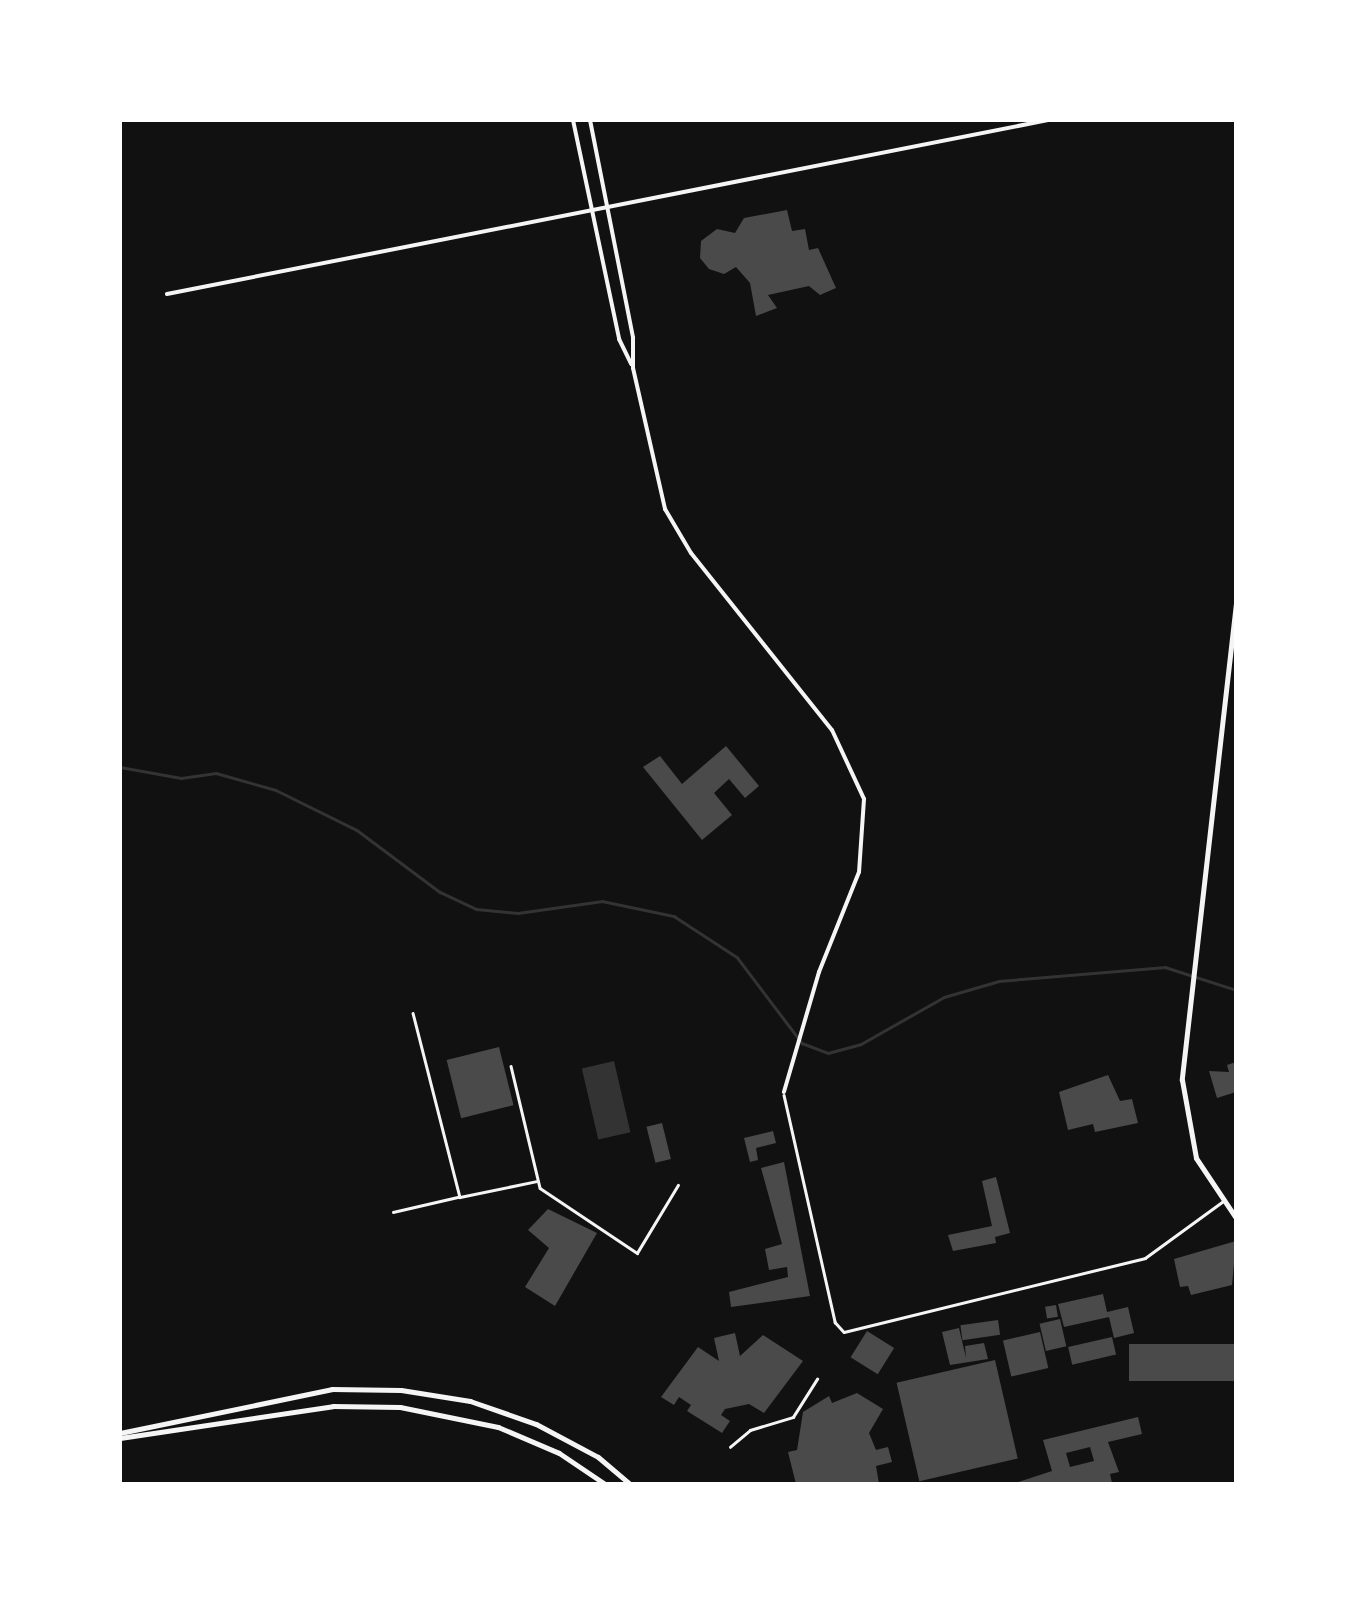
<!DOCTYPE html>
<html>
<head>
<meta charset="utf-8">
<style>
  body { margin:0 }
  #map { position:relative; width:1356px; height:1604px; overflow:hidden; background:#111; font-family:"Asap Condensed",sans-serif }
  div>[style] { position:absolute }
  .water>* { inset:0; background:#333; transform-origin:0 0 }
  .stream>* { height:2.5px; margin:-1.25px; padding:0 1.25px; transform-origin:1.25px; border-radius:1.25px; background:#333 }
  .building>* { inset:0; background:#4a4a4a; transform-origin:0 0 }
  .service>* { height:2.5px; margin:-1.25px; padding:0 1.25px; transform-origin:1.25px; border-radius:1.25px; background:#f5f5f5 }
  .pedestrian>* { height:2.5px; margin:-1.25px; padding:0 1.25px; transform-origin:1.25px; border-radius:1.25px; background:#f5f5f5 }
  .minor>* { height:4px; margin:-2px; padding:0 2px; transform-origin:2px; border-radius:2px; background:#f5f5f5 }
  .tertiary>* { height:5px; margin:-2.5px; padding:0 2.5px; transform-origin:2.5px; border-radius:2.5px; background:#f5f5f5 }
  span { translate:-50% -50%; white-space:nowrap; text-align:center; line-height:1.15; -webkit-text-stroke:8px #fff; paint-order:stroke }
  .frame { position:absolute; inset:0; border:122px solid #fff; pointer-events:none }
</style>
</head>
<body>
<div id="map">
  <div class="water">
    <i style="left:614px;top:1061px;width:73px;height:33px;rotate:77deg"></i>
  </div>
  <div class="stream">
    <i style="left:120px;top:767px;width:62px;rotate:10.2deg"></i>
    <i style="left:181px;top:778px;width:35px;rotate:-8deg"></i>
    <i style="left:216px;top:773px;width:62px;rotate:15.8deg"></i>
    <i style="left:276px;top:790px;width:90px;rotate:26.3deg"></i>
    <i style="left:357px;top:830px;width:104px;rotate:36.8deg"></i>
    <i style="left:440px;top:892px;width:40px;rotate:25deg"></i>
    <i style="left:476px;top:909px;width:42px;rotate:5.4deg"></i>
    <i style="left:518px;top:913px;width:85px;rotate:-8.1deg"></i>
    <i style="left:602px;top:901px;width:74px;rotate:11.8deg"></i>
    <i style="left:674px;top:916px;width:75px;rotate:33.1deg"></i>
    <i style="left:737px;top:957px;width:108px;rotate:52.9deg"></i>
    <i style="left:802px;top:1043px;width:28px;rotate:21deg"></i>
    <i style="left:828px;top:1053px;width:34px;rotate:-15deg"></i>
    <i style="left:861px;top:1044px;width:95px;rotate:-29.5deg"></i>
    <i style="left:944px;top:997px;width:57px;rotate:-16.2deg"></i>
    <i style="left:999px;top:981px;width:167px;rotate:-4.8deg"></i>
    <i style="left:1165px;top:967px;width:75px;rotate:17.9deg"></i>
  </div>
  <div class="building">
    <i style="clip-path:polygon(787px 210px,792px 231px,805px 229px,809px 250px,818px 248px,836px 288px,820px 295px,809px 286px,768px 295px,777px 308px,756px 316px,750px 283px,736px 267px,724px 274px,709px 269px,700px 258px,701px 241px,717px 229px,735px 233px,744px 218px)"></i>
    <i style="clip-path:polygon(726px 746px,759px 786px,745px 798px,729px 779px,714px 793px,732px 815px,702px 840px,643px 767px,660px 756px,682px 784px)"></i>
    <i style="left:499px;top:1047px;width:60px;height:54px;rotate:76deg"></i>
    <i style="clip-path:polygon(1236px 1062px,1236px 1092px,1217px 1098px,1209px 1071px,1229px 1072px,1227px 1065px)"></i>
    <i style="clip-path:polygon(1108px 1075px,1120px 1101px,1132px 1099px,1138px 1123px,1095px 1132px,1093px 1124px,1068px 1130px,1059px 1092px)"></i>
    <i style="left:662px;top:1123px;width:37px;height:16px;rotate:76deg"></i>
    <i style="clip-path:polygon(773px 1131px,776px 1143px,756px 1148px,758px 1160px,750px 1162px,744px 1138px)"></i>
    <i style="clip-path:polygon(784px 1162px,810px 1296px,731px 1307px,729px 1292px,788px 1277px,787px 1267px,769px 1270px,765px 1249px,782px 1244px,761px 1168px)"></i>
    <i style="clip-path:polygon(996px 1177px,1010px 1233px,995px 1237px,996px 1243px,953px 1251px,948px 1235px,992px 1226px,982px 1181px)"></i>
    <i style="clip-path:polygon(548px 1209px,597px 1233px,555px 1306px,525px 1287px,549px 1248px,528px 1230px)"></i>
    <i style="clip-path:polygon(1236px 1241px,1232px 1285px,1191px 1295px,1188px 1286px,1180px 1287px,1174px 1259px)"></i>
    <i style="clip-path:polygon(1103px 1294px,1107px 1312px,1128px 1307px,1134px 1333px,1114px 1338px,1109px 1317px,1064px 1327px,1058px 1304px)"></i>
    <i style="left:1056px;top:1305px;width:12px;height:11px;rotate:81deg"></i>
    <i style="left:1060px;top:1319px;width:28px;height:21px;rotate:77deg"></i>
    <i style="left:998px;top:1320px;width:15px;height:38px;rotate:82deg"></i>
    <i style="clip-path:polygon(959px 1328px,966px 1358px,965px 1346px,984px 1343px,988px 1359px,950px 1365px,942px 1332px)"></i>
    <i style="left:867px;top:1331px;width:32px;height:31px;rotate:32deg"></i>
    <i style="left:1040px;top:1332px;width:37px;height:38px;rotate:77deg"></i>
    <i style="clip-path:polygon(735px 1333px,740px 1356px,763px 1335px,803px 1361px,764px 1413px,749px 1404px,725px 1409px,721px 1415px,730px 1421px,722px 1433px,687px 1411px,691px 1405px,679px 1397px,674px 1405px,661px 1397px,698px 1347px,719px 1361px,714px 1338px)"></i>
    <i style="left:1112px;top:1337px;width:18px;height:45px;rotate:77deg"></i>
    <i style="left:1236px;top:1344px;width:37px;height:107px;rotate:90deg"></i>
    <i style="left:995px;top:1360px;width:101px;height:101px;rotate:77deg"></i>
    <i style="clip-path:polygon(857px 1393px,883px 1409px,869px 1433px,876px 1450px,888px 1447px,892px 1462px,876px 1466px,879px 1484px,796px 1484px,788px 1452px,797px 1450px,803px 1412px,829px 1396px,832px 1403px)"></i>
    <i style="clip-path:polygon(evenodd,1138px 1417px,1142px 1434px,1108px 1442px,1119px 1472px,1110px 1474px,1112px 1483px,1012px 1484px,1052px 1471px,1043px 1440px,1138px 1417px,1090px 1447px,1094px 1461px,1070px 1467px,1066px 1453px,1090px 1447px)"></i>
  </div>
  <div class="service">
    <i style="left:784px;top:1095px;width:233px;rotate:77.3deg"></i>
    <i style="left:835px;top:1322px;width:13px;rotate:48deg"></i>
    <i style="left:844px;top:1332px;width:310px;rotate:-13.8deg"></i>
    <i style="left:1145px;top:1258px;width:95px;rotate:-36deg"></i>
  </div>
  <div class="pedestrian">
    <i style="left:413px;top:1013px;width:190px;rotate:75.7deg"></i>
    <i style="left:460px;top:1197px;width:79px;rotate:-11.7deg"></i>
    <i style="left:511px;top:1066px;width:125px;rotate:76.6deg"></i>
    <i style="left:540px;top:1188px;width:117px;rotate:33.8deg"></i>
    <i style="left:637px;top:1253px;width:79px;rotate:-58.9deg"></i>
    <i style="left:393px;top:1212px;width:67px;rotate:-13deg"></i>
    <i style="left:730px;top:1447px;width:26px;rotate:-40deg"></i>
    <i style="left:750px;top:1430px;width:45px;rotate:-16.8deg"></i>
    <i style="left:793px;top:1417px;width:45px;rotate:-57.7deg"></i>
  </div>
  <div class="minor">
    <i style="left:573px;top:120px;width:224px;rotate:78.1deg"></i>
    <i style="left:619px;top:339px;width:28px;rotate:64deg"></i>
    <i style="left:590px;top:120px;width:222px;rotate:78.8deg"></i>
    <i style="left:633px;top:338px;width:30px;rotate:90deg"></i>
    <i style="left:633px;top:368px;width:145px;rotate:77.2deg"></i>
    <i style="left:665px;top:509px;width:51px;rotate:59.4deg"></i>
    <i style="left:691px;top:553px;width:226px;rotate:51.5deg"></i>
    <i style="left:832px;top:730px;width:76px;rotate:65.1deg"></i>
    <i style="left:864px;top:799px;width:73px;rotate:93.9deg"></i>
    <i style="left:859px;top:872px;width:108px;rotate:111.8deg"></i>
    <i style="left:819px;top:972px;width:125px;rotate:106.3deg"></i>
    <i style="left:167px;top:294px;width:898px;rotate:-11.17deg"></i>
  </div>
  <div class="tertiary">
    <i style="left:1236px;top:603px;width:480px;rotate:96.5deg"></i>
    <i style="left:1182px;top:1080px;width:79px;rotate:79.8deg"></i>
    <i style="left:1196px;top:1158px;width:72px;rotate:56.3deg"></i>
    <i style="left:120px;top:1433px;width:217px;rotate:-11.7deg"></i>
    <i style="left:332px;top:1389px;width:69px;rotate:0.8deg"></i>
    <i style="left:401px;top:1390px;width:70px;rotate:9.1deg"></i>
    <i style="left:470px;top:1401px;width:70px;rotate:19.2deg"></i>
    <i style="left:536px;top:1424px;width:70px;rotate:28deg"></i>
    <i style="left:598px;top:1457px;width:42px;rotate:40.2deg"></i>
    <i style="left:120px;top:1438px;width:215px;rotate:-8.5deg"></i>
    <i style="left:333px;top:1406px;width:67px;rotate:0.9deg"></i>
    <i style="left:400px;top:1407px;width:100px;rotate:11.5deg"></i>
    <i style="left:498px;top:1427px;width:66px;rotate:23.1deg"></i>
    <i style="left:559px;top:1453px;width:55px;rotate:34deg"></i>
  </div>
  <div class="frame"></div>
</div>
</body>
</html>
